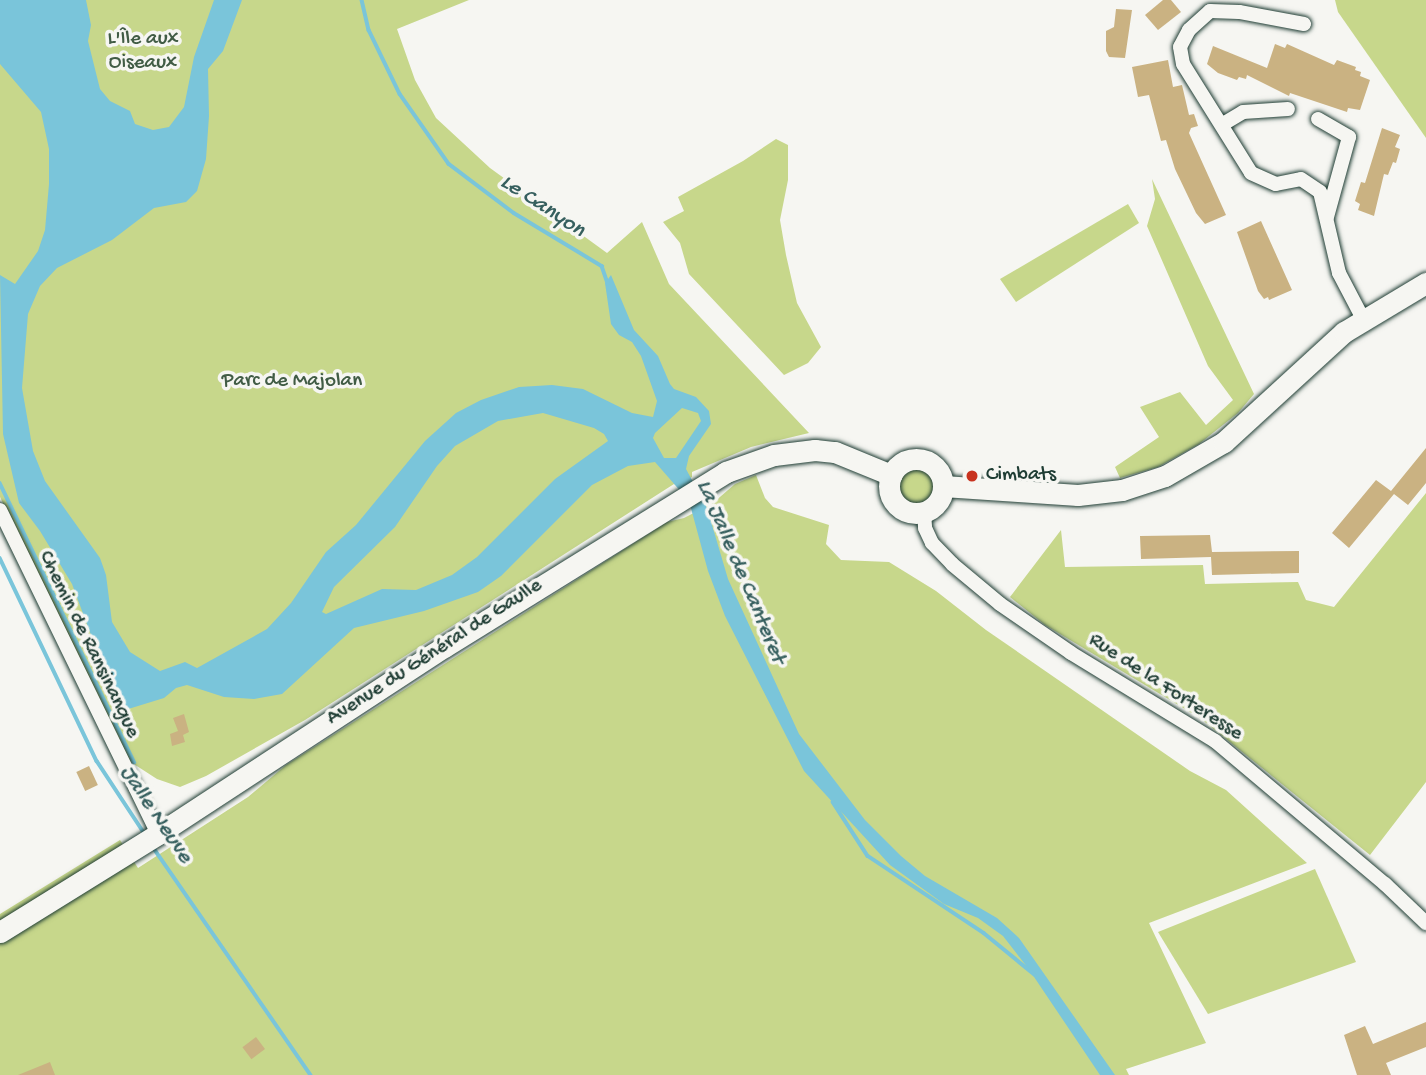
<!DOCTYPE html>
<html>
<head>
<meta charset="utf-8">
<style>
  body { margin:0 }
  #map { position:relative; width:1426px; height:1075px; overflow:hidden; background:#f6f6f2; font-family:"Gochi Hand",sans-serif }
  div>[style] { position:absolute }
  .green>* { inset:0; background:#c7d78b }
  .round { border-radius:50% }
  .water>* { inset:0; background:#7ac5da }
  .stream>* { height:3.5px; margin:-1.75px; padding:0 1.75px; transform-origin:1.75px; border-radius:1.75px; background:#7ac5da }
  .building>* { inset:0; background:#cab282; transform-origin:0 0 }
  .roads { filter:drop-shadow(0 0 2px #1f3d34) drop-shadow(0 0 2px #1f3d34) }
  .minor>* { height:14px; margin:-7px; padding:0 7px; transform-origin:7px; border-radius:7px; background:#f6f6f2 }
  .secondary>* { height:21px; margin:-10.5px; padding:0 10.5px; transform-origin:10.5px; border-radius:10.5px; background:#f6f6f2 }
  .secondary>.ring { margin:-10.5px; padding:0; box-sizing:content-box; background:none; border:21px solid #f6f6f2; border-radius:50% }
  .dots>* { width:19px; height:19px; translate:-50% -50%; box-sizing:border-box; border:4px solid #f6f6f2; border-radius:50% }
  span { translate:-50% -50%; white-space:nowrap; text-align:center; line-height:1.15; -webkit-text-stroke:7px #f6f6f2; paint-order:stroke }
  .park-label { font-size:21px; color:#415c45 }
  .poi-label { font-size:21px; color:#1f3d34 }
  .left { translate:0 -50%; text-align:left }
  .street-label { font-size:21px; color:#1f3d34 }
  .water-label { font-size:23px; color:#365f5e; font-style:italic }
</style>
</head>
<body>
<div id="map">
  <div class="green">
    <i style="clip-path:polygon(0 0,469px 0,397px 29px,415px 80px,436px 118px,490px 168px,607px 253px,642px 222px,669px 284px,809px 433px,751px 447px,692px 472px,692px 477px,677px 486px,674px 484px,305px 720px,206px 776px,180px 787px,157px 779px,126px 759px,0 497px)"></i>
    <i style="clip-path:polygon(1335px 0,1426px 0,1426px 138px,1338px 12px)"></i>
    <i style="clip-path:polygon(776px 139px,788px 145px,788px 180px,780px 220px,786px 255px,797px 303px,821px 347px,808px 363px,784px 375px,689px 274px,680px 243px,663px 222px,684px 211px,678px 197px,743px 161px)"></i>
    <i style="clip-path:polygon(1152px 179px,1254px 394px,1238px 413px,1199px 444px,1158px 467px,1120px 478px,1115px 467px,1159px 437px,1140px 407px,1180px 392px,1206px 425px,1233px 400px,1208px 366px,1147px 226px,1155px 199px)"></i>
    <i style="clip-path:polygon(1128px 204px,1139px 223px,1016px 302px,1000px 279px)"></i>
    <i class="round" style="left:898px;top:468px;width:36px;height:36px"></i>
    <i style="clip-path:polygon(756px 475px,765px 498px,773px 507px,829px 525px,826px 544px,841px 560px,889px 562px,936px 591px,986px 630px,1190px 771px,1226px 790px,1307px 863px,1149px 923px,1206px 1043px,1126px 1069px,1129px 1075px,0 1075px,0 914px,120px 840px,138px 868px,248px 797px,286px 765px,667px 522px,684px 518px,713px 503px,735px 484px)"></i>
    <i style="clip-path:polygon(1426px 493px,1426px 782px,1370px 855px,1200px 718px,1045px 625px,1010px 597px,1061px 530px,1065px 567px,1203px 565px,1205px 584px,1298px 582px,1306px 600px,1334px 607px)"></i>
    <i style="clip-path:polygon(1315px 869px,1356px 962px,1208px 1014px,1158px 932px)"></i>
  </div>
  <div class="water">
    <i style="clip-path:polygon(evenodd,0 0,86px 0,91px 25px,88px 41px,100px 89px,110px 101px,130px 111px,135px 124px,153px 130px,169px 127px,184px 107px,194px 57px,214px 0,242px 0,223px 51px,208px 69px,209px 116px,206px 159px,197px 191px,186px 202px,154px 208px,112px 240px,57px 268px,40px 286px,28px 314px,22px 388px,33px 451px,45px 481px,100px 558px,106px 575px,112px 622px,130px 652px,160px 671px,185px 662px,197px 668px,267px 629px,291px 603px,326px 552px,356px 525px,425px 441px,456px 413px,481px 400px,519px 387px,552px 385px,583px 389px,632px 413px,653px 417px,657px 401px,641px 356px,632px 342px,619px 335px,611px 324px,605px 283px,611px 275px,634px 330px,658px 356px,670px 384px,674px 389px,696px 397px,709px 411px,711px 424px,689px 456px,686px 469px,707px 508px,728px 579px,799px 734px,865px 820px,901px 856px,925px 876px,997px 918px,1019px 938px,1115px 1075px,1100px 1075px,1028px 968px,1003px 936px,978px 918px,944px 904px,890px 865px,804px 771px,725px 616px,708px 571px,689px 501px,655px 462px,628px 466px,592px 485px,501px 576px,478px 592px,424px 611px,354px 628px,282px 694px,254px 699px,224px 697px,187px 685px,176px 688px,164px 698px,125px 710px,113px 694px,72px 584px,40px 531px,19px 503px,3px 434px,0 275px,15px 284px,38px 251px,45px 230px,49px 184px,49px 149px,41px 112px,0 64px,0 0,682px 408px,698px 413px,701px 421px,676px 458px,664px 458px,653px 438px,655px 433px,682px 408px,0 0,543px 413px,594px 428px,604px 434px,608px 441px,555px 479px,477px 557px,452px 575px,416px 590px,382px 589px,326px 614px,322px 612px,334px 587px,395px 527px,437px 466px,455px 446px,498px 421px,543px 413px)"></i>
  </div>
  <div class="stream">
    <i style="left:362px;top:0;width:31px;rotate:77deg"></i>
    <i style="left:369px;top:30px;width:71px;rotate:64.2deg"></i>
    <i style="left:400px;top:94px;width:85px;rotate:55deg"></i>
    <i style="left:449px;top:164px;width:81px;rotate:37deg"></i>
    <i style="left:514px;top:213px;width:103px;rotate:31.1deg"></i>
    <i style="left:602px;top:266px;width:18px;rotate:71deg"></i>
    <i style="left:0;top:483px;width:310px;rotate:64.3deg"></i>
    <i style="left:0;top:558px;width:225px;rotate:64.5deg"></i>
    <i style="left:97px;top:761px;width:87px;rotate:56.7deg"></i>
    <i style="left:833px;top:802px;width:64px;rotate:57.1deg"></i>
    <i style="left:868px;top:856px;width:139px;rotate:33.6deg"></i>
    <i style="left:984px;top:933px;width:65px;rotate:39.4deg"></i>
    <i style="left:153px;top:847px;width:277px;rotate:55.3deg"></i>
  </div>
  <div class="building">
    <i style="clip-path:polygon(1163px 0,1171px 0,1181px 12px,1158px 30px,1145px 15px)"></i>
    <i style="clip-path:polygon(1116px 9px,1132px 10px,1125px 58px,1109px 57px,1106px 51px,1106px 31px,1114px 27px)"></i>
    <i style="clip-path:polygon(1275px 44px,1285px 48px,1287px 44px,1334px 65px,1337px 60px,1356px 67px,1355px 70px,1361px 72px,1360px 76px,1370px 80px,1360px 110px,1348px 108px,1347px 112px,1290px 93px,1289px 96px,1247px 75px,1246px 79px,1239px 77px,1237px 80px,1218px 73px,1207px 64px,1213px 46px,1267px 68px)"></i>
    <i style="clip-path:polygon(1168px 60px,1173px 87px,1182px 85px,1189px 115px,1194px 114px,1198px 126px,1191px 128px,1189px 133px,1226px 215px,1205px 224px,1196px 213px,1175px 169px,1166px 140px,1161px 141px,1149px 95px,1138px 97px,1132px 67px)"></i>
    <i style="clip-path:polygon(1382px 128px,1400px 135px,1395px 147px,1400px 149px,1396px 163px,1393px 162px,1388px 175px,1384px 174px,1374px 216px,1358px 210px,1360px 204px,1355px 201px,1361px 182px,1365px 183px)"></i>
    <i style="clip-path:polygon(1261px 221px,1292px 290px,1269px 300px,1268px 297px,1264px 299px,1258px 291px,1237px 232px)"></i>
    <i style="clip-path:polygon(1426px 448px,1426px 483px,1408px 505px,1394px 494px,1349px 548px,1332px 533px,1376px 480px,1391px 491px)"></i>
    <i style="clip-path:polygon(1210px 535px,1212px 552px,1299px 551px,1299px 573px,1212px 575px,1211px 557px,1141px 559px,1140px 536px)"></i>
    <i style="clip-path:polygon(184px 714px,189px 732px,183px 735px,185px 742px,172px 746px,170px 734px,178px 731px,173px 718px)"></i>
    <i style="left:89px;top:766px;width:21px;height:14px;rotate:65deg"></i>
    <i style="clip-path:polygon(1426px 1022px,1426px 1047px,1386px 1063px,1391px 1075px,1357px 1075px,1344px 1035px,1365px 1026px,1373px 1044px)"></i>
    <i style="left:256px;top:1037px;width:15px;height:17px;rotate:53deg"></i>
    <i style="clip-path:polygon(50px 1062px,55px 1075px,18px 1075px)"></i>
  </div>
  <div class="roads">
    <div class="minor">
      <i style="left:1304px;top:24px;width:66px;rotate:-169.5deg"></i>
      <i style="left:1239px;top:12px;width:29px;rotate:-178deg"></i>
      <i style="left:1210px;top:11px;width:28px;rotate:138deg"></i>
      <i style="left:1189px;top:30px;width:19px;rotate:118deg"></i>
      <i style="left:1180px;top:47px;width:17px;rotate:80deg"></i>
      <i style="left:1183px;top:64px;width:128px;rotate:58deg"></i>
      <i style="left:1251px;top:173px;width:27px;rotate:24deg"></i>
      <i style="left:1276px;top:184px;width:25px;rotate:-11deg"></i>
      <i style="left:1301px;top:179px;width:23px;rotate:34deg"></i>
      <i style="left:1320px;top:192px;width:83px;rotate:76.8deg"></i>
      <i style="left:1339px;top:273px;width:52px;rotate:62.4deg"></i>
      <i style="left:1318px;top:119px;width:36px;rotate:30deg"></i>
      <i style="left:1349px;top:137px;width:83px;rotate:105.4deg"></i>
      <i style="left:1223px;top:124px;width:23px;rotate:-31deg"></i>
      <i style="left:1243px;top:112px;width:45px;rotate:-3.8deg"></i>
      <i style="left:0;top:510px;width:360px;rotate:64deg"></i>
      <i style="left:924px;top:512px;width:16px;rotate:86deg"></i>
      <i style="left:925px;top:528px;width:17px;rotate:65deg"></i>
      <i style="left:932px;top:543px;width:29px;rotate:46deg"></i>
      <i style="left:952px;top:564px;width:62px;rotate:39.8deg"></i>
      <i style="left:1000px;top:604px;width:86px;rotate:34.6deg"></i>
      <i style="left:1071px;top:653px;width:169px;rotate:31.4deg"></i>
      <i style="left:1215px;top:741px;width:222px;rotate:40.1deg"></i>
      <i style="left:1385px;top:884px;width:57px;rotate:43.6deg"></i>
    </div>
    <div class="secondary">
      <i class="ring" style="left:889px;top:459px;width:33px;height:33px"></i>
      <i style="left:943px;top:486px;width:135px;rotate:3.8deg"></i>
      <i style="left:1078px;top:495px;width:44px;rotate:-6.5deg"></i>
      <i style="left:1122px;top:490px;width:45px;rotate:-18deg"></i>
      <i style="left:1165px;top:476px;width:68px;rotate:-30deg"></i>
      <i style="left:1224px;top:442px;width:163px;rotate:-42.5deg"></i>
      <i style="left:1344px;top:332px;width:96px;rotate:-30.9deg"></i>
      <i style="left:0;top:932px;width:186px;rotate:-31.8deg"></i>
      <i style="left:158px;top:834px;width:342px;rotate:-33.2deg"></i>
      <i style="left:444px;top:647px;width:332px;rotate:-31.8deg"></i>
      <i style="left:726px;top:472px;width:51px;rotate:-19.5deg"></i>
      <i style="left:774px;top:455px;width:41px;rotate:-7deg"></i>
      <i style="left:815px;top:450px;width:20px;rotate:6deg"></i>
      <i style="left:835px;top:452px;width:61px;rotate:22.3deg"></i>
    </div>
  </div>
  <div class="dots">
    <i style="left:972px;top:476px;background:#c8321e"></i>
  </div>
  <div class="park-label">
    <span style="left:143px;top:52px">L'Île aux<br>Oiseaux</span>
    <span style="left:292px;top:382px">Parc de Majolan</span>
  </div>
  <div class="poi-label">
    <span class="left" style="left:986px;top:476px">Cimbats</span>
  </div>
  <div class="street-label">
    <span style="left:88px;top:645px;rotate:64deg">Chemin de Ransinangue</span>
    <span style="left:435px;top:653px;rotate:-33deg">Avenue du Général de Gaulle</span>
    <span style="left:1165px;top:688px;rotate:33deg">Rue de la Forteresse</span>
  </div>
  <div class="water-label">
    <span style="left:542px;top:207px;rotate:33deg">Le Canyon</span>
    <span style="left:740px;top:572px;rotate:67deg">La Jalle de Canteret</span>
    <span style="left:155px;top:815px;rotate:56deg">Jalle Neuve</span>
  </div>
</div>
</body>
</html>
